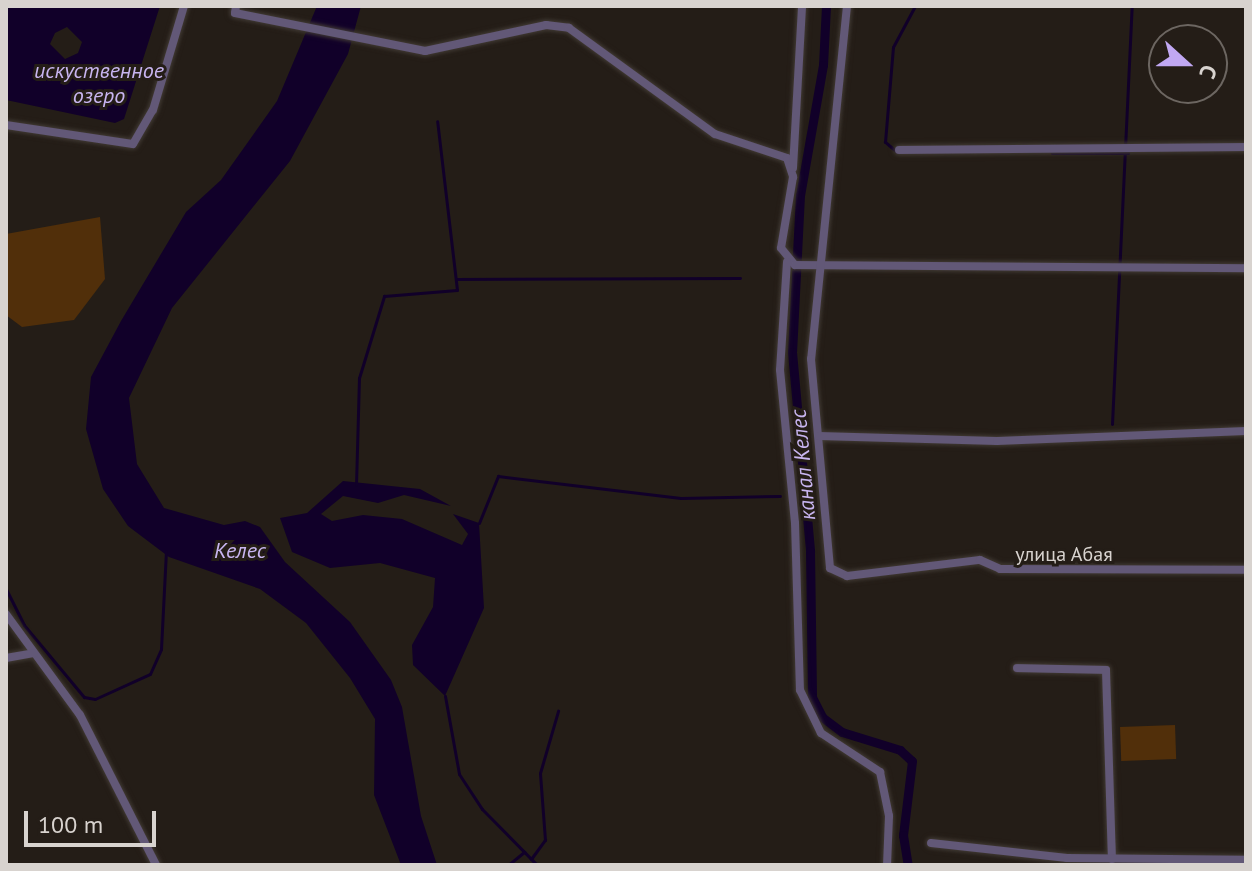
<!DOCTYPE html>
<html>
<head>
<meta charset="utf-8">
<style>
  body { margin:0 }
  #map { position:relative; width:1252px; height:871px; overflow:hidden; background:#241d17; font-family:"PT Sans",sans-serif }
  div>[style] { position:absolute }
  .green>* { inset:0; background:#512f0a; transform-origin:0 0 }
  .water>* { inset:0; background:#110029 }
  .stream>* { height:3px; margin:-1.5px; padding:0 1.5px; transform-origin:1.5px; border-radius:1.5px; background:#110029 }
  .canal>* { height:9px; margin:-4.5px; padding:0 4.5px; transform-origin:4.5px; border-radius:4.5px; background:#110029 }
  .roads { filter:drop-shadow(0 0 2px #413a34) drop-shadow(0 0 2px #413a34) }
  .street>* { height:8px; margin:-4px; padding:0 4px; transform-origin:4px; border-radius:4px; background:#625877 }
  span { translate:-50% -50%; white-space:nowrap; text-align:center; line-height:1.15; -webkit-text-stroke:6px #241d17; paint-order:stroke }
  .street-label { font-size:20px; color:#d8d3cf }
  .water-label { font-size:22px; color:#c8b5f0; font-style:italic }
  .frame { position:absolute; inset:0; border:8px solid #d8d3cf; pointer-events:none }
  .north { position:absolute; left:1148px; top:24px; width:80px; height:80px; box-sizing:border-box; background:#241d17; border:2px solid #6c6661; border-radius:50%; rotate:111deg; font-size:22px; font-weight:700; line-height:32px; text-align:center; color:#d8d3cf }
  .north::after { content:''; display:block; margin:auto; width:28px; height:36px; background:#c1a8f3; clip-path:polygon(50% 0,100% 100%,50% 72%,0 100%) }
  .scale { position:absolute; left:24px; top:811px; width:132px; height:36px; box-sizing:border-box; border:4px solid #d8d3cf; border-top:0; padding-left:10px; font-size:24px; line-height:28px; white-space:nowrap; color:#d8d3cf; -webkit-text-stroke:6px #241d17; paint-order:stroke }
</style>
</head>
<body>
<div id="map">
  <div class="green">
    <i style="clip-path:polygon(100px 217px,105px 279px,74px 320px,22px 327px,6px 315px,6px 234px)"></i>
    <i style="left:1175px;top:725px;width:34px;height:55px;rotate:88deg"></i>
  </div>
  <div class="water">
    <i style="clip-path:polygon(evenodd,6px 6px,160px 6px,124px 119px,115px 123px,6px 100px,6px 6px,67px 27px,82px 42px,78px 53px,65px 59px,50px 44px,55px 33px,67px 27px)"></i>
    <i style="clip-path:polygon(317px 6px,361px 6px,348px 54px,290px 161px,172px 308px,129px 398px,137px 464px,164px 508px,224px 525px,245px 521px,260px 527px,285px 562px,350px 622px,391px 680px,402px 707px,421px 816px,437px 865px,401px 865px,374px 795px,375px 719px,350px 678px,306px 623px,260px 589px,169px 557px,128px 526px,103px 489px,86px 429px,91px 377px,121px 321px,186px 212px,221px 180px,277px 101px)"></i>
    <i style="clip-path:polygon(343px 481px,420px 489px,451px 506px,404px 495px,378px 503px,343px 496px,321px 514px,332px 521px,363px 515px,402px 519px,462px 545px,468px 534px,453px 514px,479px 523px,484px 608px,445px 696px,413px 665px,412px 645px,433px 607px,435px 578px,380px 563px,330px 568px,292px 552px,280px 518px,307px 513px)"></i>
  </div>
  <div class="stream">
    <i style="left:897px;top:152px;width:16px;rotate:-140deg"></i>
    <i style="left:885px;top:142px;width:95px;rotate:-85.2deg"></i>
    <i style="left:893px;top:47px;width:47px;rotate:-61.8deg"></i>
    <i style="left:1052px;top:153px;width:76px"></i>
    <i style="left:456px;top:279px;width:284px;rotate:-0.2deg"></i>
    <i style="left:1112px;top:424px;width:418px;rotate:-87.3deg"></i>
    <i style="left:356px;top:485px;width:107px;rotate:-88.4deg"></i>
    <i style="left:359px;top:378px;width:86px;rotate:-73deg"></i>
    <i style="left:384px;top:296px;width:73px;rotate:-4.7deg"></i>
    <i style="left:457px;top:290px;width:170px;rotate:-96.7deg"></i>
    <i style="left:479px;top:523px;width:51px;rotate:-68deg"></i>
    <i style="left:498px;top:476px;width:184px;rotate:6.9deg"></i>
    <i style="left:681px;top:498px;width:99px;rotate:-1.2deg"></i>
    <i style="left:6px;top:589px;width:40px;rotate:63.4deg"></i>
    <i style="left:24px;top:625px;width:94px;rotate:50.2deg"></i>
    <i style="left:84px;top:697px;width:11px;rotate:10deg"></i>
    <i style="left:95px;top:699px;width:60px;rotate:-24.4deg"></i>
    <i style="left:150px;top:674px;width:27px;rotate:-66deg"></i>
    <i style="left:161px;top:649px;width:98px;rotate:-87.1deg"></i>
    <i style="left:445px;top:696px;width:79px;rotate:79.8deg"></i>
    <i style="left:459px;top:774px;width:42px;rotate:56.7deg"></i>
    <i style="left:482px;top:809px;width:78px;rotate:45.5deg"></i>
    <i style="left:531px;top:859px;width:24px;rotate:-54deg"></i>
    <i style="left:545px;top:840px;width:67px;rotate:-94.3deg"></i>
    <i style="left:540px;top:773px;width:65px;rotate:-73.8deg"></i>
    <i style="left:508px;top:865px;width:21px;rotate:-39deg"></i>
  </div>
  <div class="canal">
    <i style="left:826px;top:6px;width:59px;rotate:92.9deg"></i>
    <i style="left:823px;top:65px;width:132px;rotate:100deg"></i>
    <i style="left:800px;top:195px;width:157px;rotate:92.9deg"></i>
    <i style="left:792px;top:352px;width:200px;rotate:84.8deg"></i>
    <i style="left:810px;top:551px;width:146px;rotate:89.2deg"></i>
    <i style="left:812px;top:697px;width:22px;rotate:63deg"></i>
    <i style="left:822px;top:717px;width:25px;rotate:37deg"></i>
    <i style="left:842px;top:732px;width:61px;rotate:17.2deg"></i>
    <i style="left:900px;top:750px;width:16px;rotate:43deg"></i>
    <i style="left:912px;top:761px;width:75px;rotate:96.9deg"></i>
    <i style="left:903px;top:835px;width:30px;rotate:81deg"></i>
  </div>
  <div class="roads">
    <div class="street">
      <i style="left:236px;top:6px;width:7px;rotate:98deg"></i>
      <i style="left:235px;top:13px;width:194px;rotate:11.3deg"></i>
      <i style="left:425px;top:51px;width:124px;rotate:-12.1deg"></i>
      <i style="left:546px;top:25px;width:23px;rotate:7deg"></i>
      <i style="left:569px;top:28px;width:180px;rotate:36deg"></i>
      <i style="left:715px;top:134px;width:76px;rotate:18.4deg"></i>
      <i style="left:787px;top:158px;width:20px;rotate:72deg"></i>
      <i style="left:793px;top:177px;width:72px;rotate:99.6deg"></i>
      <i style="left:781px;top:248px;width:22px;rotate:51deg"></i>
      <i style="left:795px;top:265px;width:451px;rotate:0.4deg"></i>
      <i style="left:847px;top:6px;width:355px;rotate:95.8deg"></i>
      <i style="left:811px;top:359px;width:210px;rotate:84.8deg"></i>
      <i style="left:830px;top:568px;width:19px;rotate:25deg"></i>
      <i style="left:847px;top:576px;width:134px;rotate:-6.9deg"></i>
      <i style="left:980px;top:560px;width:22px;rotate:24deg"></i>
      <i style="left:1000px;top:569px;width:246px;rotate:0.2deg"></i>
      <i style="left:6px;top:125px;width:128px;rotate:8.5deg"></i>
      <i style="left:133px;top:144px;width:39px;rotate:-60deg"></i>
      <i style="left:153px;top:110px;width:109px;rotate:-73.4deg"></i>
      <i style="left:899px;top:150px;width:347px;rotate:-0.5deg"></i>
      <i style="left:793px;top:168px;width:162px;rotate:-86.8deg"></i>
      <i style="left:787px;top:262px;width:108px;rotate:93.7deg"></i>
      <i style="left:780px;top:370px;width:154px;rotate:84.4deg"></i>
      <i style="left:795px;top:523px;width:167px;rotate:88.3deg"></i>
      <i style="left:800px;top:690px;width:48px;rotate:64deg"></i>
      <i style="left:821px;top:733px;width:71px;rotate:33.5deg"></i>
      <i style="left:880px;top:772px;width:45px;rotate:78.4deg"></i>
      <i style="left:889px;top:816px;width:49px;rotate:92.3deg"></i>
      <i style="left:819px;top:436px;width:178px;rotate:1.6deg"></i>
      <i style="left:997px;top:441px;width:249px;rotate:-2.3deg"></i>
      <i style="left:6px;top:614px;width:125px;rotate:53.8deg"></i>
      <i style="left:80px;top:715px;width:168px;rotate:63.1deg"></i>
      <i style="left:6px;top:658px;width:28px;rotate:-10deg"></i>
      <i style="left:1017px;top:668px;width:89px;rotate:1.3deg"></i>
      <i style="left:1106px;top:670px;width:189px;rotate:88.2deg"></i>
      <i style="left:931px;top:843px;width:137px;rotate:6.3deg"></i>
      <i style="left:1067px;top:858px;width:179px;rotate:0.6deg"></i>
    </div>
  </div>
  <div class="street-label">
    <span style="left:1064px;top:554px">улица Абая</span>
  </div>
  <div class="water-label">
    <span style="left:99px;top:83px">искуственное<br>озеро</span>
    <span style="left:803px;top:465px;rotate:-95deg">канал Келес</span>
    <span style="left:240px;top:551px">Келес</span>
  </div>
  <div class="frame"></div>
  <div class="north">С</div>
  <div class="scale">100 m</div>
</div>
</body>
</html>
